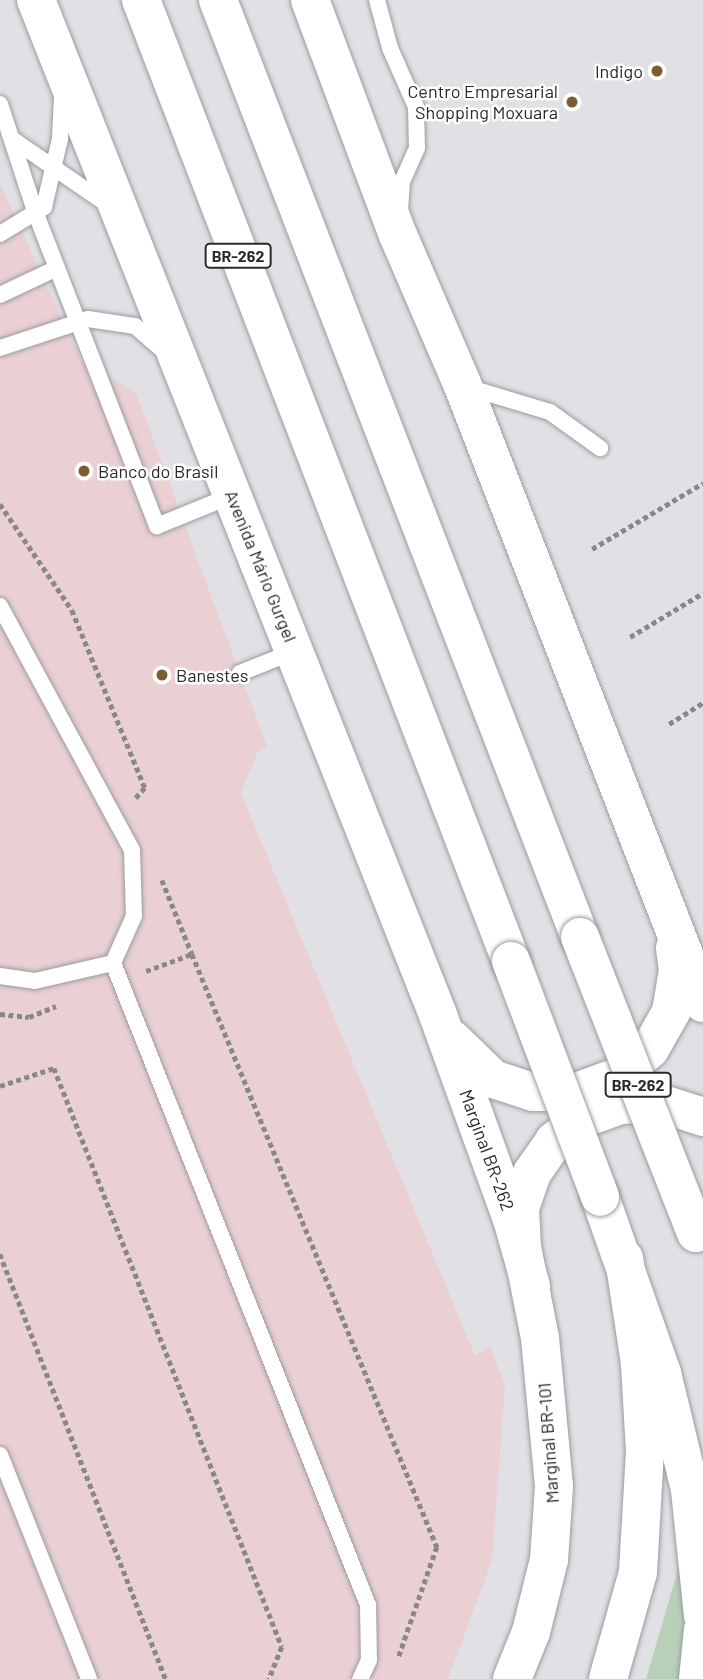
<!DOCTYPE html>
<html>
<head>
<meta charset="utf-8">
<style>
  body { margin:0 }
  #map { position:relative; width:703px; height:1679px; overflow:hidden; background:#e0e0e5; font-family:Barlow,sans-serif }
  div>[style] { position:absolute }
  .commercial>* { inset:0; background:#eacfd3 }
  .green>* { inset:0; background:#b9d0b8 }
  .path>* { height:4.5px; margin-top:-2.25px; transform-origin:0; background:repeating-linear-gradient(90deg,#88888c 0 5px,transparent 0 8.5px) }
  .roads { filter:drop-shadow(0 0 2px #9b9ca0) drop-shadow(0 0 2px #9b9ca0) }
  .service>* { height:16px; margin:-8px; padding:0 8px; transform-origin:8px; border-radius:8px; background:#fff }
  .secondary>* { height:38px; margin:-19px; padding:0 19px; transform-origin:19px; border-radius:19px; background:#fff }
  .primary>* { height:38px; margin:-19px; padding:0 19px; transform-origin:19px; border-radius:19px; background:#fff }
  .motorway>* { height:38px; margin:-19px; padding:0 19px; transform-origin:19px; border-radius:19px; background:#fff }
  .bridges { filter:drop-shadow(0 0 2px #9b9ca0) drop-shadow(0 0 2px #9b9ca0) }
  .primary-bridge>* { height:38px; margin:-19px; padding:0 19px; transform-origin:19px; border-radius:19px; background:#fff }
  .dots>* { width:19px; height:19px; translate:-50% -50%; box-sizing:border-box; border:4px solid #fff; border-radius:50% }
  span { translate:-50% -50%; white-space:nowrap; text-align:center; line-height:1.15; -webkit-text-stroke:5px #fff; paint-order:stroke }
  .shield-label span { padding:2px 5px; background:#fff; border:2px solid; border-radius:5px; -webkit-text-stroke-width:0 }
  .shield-label { font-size:16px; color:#29292b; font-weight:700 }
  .poi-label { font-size:18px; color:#29292b }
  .right { translate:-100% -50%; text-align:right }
  .left { translate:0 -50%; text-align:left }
  .street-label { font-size:18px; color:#29292b }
</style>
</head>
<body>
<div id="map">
  <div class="commercial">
    <i style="clip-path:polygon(0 184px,81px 360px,136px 393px,267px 747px,257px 753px,241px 793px,475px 1356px,490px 1346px,505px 1385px,492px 1560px,448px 1679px,0 1679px)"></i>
  </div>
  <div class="green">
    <i style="clip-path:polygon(682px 1556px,685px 1617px,679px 1679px,646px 1679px)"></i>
  </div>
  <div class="path">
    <i style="left:0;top:504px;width:128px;rotate:55.8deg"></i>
    <i style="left:72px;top:610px;width:192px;rotate:67.7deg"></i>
    <i style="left:145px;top:788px;width:15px;rotate:132deg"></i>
    <i style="left:592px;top:549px;width:129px;rotate:-30.7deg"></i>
    <i style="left:630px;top:637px;width:85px;rotate:-31.1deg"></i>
    <i style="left:669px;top:724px;width:40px;rotate:-32deg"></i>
    <i style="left:162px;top:880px;width:80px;rotate:67.9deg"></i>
    <i style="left:146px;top:971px;width:49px;rotate:-20.3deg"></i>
    <i style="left:192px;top:954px;width:642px;rotate:67.55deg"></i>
    <i style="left:437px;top:1547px;width:119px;rotate:109.2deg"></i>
    <i style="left:0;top:1014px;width:29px;rotate:6deg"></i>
    <i style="left:29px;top:1017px;width:29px;rotate:-22deg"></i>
    <i style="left:0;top:1086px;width:57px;rotate:-18.4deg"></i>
    <i style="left:54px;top:1068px;width:622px;rotate:68.51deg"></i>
    <i style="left:282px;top:1647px;width:35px;rotate:112deg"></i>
    <i style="left:0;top:1254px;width:456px;rotate:68.7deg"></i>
  </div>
  <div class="roads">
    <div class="service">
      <i style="left:377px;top:0;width:50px;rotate:74.8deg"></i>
      <i style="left:390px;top:48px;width:64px;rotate:66.2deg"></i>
      <i style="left:416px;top:107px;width:41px;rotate:88.6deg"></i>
      <i style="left:417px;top:148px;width:37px;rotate:114deg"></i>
      <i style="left:402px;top:182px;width:26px;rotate:94deg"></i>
      <i style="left:0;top:104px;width:116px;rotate:71.9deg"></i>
      <i style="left:36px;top:214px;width:335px;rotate:68.8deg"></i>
      <i style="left:157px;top:526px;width:82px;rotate:-22.2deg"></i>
      <i style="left:15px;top:141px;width:113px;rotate:34.5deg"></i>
      <i style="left:0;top:234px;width:52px;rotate:-31.5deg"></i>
      <i style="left:44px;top:207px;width:70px;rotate:-76.8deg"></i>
      <i style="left:60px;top:139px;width:43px;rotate:-87.3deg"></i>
      <i style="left:0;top:295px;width:63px;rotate:-25.3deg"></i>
      <i style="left:0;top:348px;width:93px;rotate:-18.2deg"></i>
      <i style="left:88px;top:319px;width:48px;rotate:8.5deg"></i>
      <i style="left:135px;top:326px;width:40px;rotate:41deg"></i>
      <i style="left:467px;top:387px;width:87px;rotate:16.8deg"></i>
      <i style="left:550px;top:412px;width:62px;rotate:35.8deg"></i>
      <i style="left:0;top:606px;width:277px;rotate:61.6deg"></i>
      <i style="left:132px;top:850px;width:66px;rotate:88.3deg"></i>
      <i style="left:134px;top:916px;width:51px;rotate:114.1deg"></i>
      <i style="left:113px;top:963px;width:691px;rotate:68.34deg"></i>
      <i style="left:368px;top:1605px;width:55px;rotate:89deg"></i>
      <i style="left:369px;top:1660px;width:21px;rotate:115deg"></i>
      <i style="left:240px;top:673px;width:59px;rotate:-21.8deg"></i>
      <i style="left:0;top:976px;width:35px;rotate:8deg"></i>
      <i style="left:35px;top:981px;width:80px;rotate:-13deg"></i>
      <i style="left:0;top:1455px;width:241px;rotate:68.3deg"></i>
    </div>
    <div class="secondary">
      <i style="left:36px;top:0;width:1092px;rotate:68.39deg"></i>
      <i style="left:438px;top:1015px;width:217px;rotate:70.1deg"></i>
      <i style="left:512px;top:1219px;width:70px;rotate:74.2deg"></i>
      <i style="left:310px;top:0;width:251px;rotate:69.5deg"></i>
      <i style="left:398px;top:235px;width:164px;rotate:66.7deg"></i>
      <i style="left:463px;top:386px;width:662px;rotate:68.75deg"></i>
      <i style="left:453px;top:1040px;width:56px;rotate:44.3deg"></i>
      <i style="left:493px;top:1079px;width:42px;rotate:18deg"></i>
      <i style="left:533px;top:1092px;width:43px"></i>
      <i style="left:576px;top:1092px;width:44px;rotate:-20.1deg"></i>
      <i style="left:617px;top:1077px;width:43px;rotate:-40.3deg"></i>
      <i style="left:650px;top:1049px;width:43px;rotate:-60.4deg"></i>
      <i style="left:671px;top:1012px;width:43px;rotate:-80.5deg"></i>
      <i style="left:678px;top:970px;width:22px;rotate:-98deg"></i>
      <i style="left:512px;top:1679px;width:51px;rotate:-68deg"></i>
      <i style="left:531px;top:1632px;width:74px;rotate:-76deg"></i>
      <i style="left:549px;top:1560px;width:74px;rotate:-86.1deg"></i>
      <i style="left:554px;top:1486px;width:149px;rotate:-95.4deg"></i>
      <i style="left:540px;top:1338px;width:93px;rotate:-101.2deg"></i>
      <i style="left:522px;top:1247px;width:39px;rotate:-93deg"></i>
      <i style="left:520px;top:1208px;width:37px;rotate:-71deg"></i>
      <i style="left:532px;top:1173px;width:39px;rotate:-55deg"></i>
      <i style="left:554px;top:1141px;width:39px;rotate:-37deg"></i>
      <i style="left:585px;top:1118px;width:38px;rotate:-20deg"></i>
      <i style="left:621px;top:1105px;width:39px;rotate:-3deg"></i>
      <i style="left:660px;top:1103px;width:45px;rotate:18deg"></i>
    </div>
    <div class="primary">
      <i style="left:141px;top:0;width:1030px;rotate:68.94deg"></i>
      <i style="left:218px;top:0;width:1004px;rotate:68.88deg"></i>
      <i style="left:600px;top:1197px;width:187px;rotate:70.6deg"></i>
      <i style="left:662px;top:1373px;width:120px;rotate:76.5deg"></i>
      <i style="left:690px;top:1490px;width:126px;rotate:84.1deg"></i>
      <i style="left:698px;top:1679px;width:49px;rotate:-84.2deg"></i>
    </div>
    <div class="motorway">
      <i style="left:608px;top:1679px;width:111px;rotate:-74.3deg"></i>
      <i style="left:638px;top:1572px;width:120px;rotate:-86.7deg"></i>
      <i style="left:645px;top:1452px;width:88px;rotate:-93.3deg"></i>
      <i style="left:640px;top:1364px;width:107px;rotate:-98.6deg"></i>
    </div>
  </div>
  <div class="bridges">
    <div class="primary-bridge">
      <i style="left:580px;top:937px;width:318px;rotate:68.6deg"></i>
      <i style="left:511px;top:961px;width:252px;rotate:69.3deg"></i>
    </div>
  </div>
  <div class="dots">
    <i style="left:657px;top:71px;background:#7c5d32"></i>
    <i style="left:572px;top:102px;background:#7c5d32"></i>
    <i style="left:84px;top:471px;background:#7c5d32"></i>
    <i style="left:162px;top:675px;background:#7c5d32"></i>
  </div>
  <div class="shield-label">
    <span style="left:238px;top:256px">BR-262</span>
    <span style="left:638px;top:1085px">BR-262</span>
  </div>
  <div class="poi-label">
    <span class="right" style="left:643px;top:71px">Indigo</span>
    <span class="right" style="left:558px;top:102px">Centro Empresarial<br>Shopping Moxuara</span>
    <span class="left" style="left:98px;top:471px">Banco do Brasil</span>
    <span class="left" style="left:176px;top:675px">Banestes</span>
  </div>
  <div class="street-label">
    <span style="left:261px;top:566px;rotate:68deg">Avenida Mário Gurgel</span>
    <span style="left:487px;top:1150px;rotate:70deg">Marginal BR-262</span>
    <span style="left:548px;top:1443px;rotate:-94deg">Marginal BR-101</span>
  </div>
</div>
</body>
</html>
